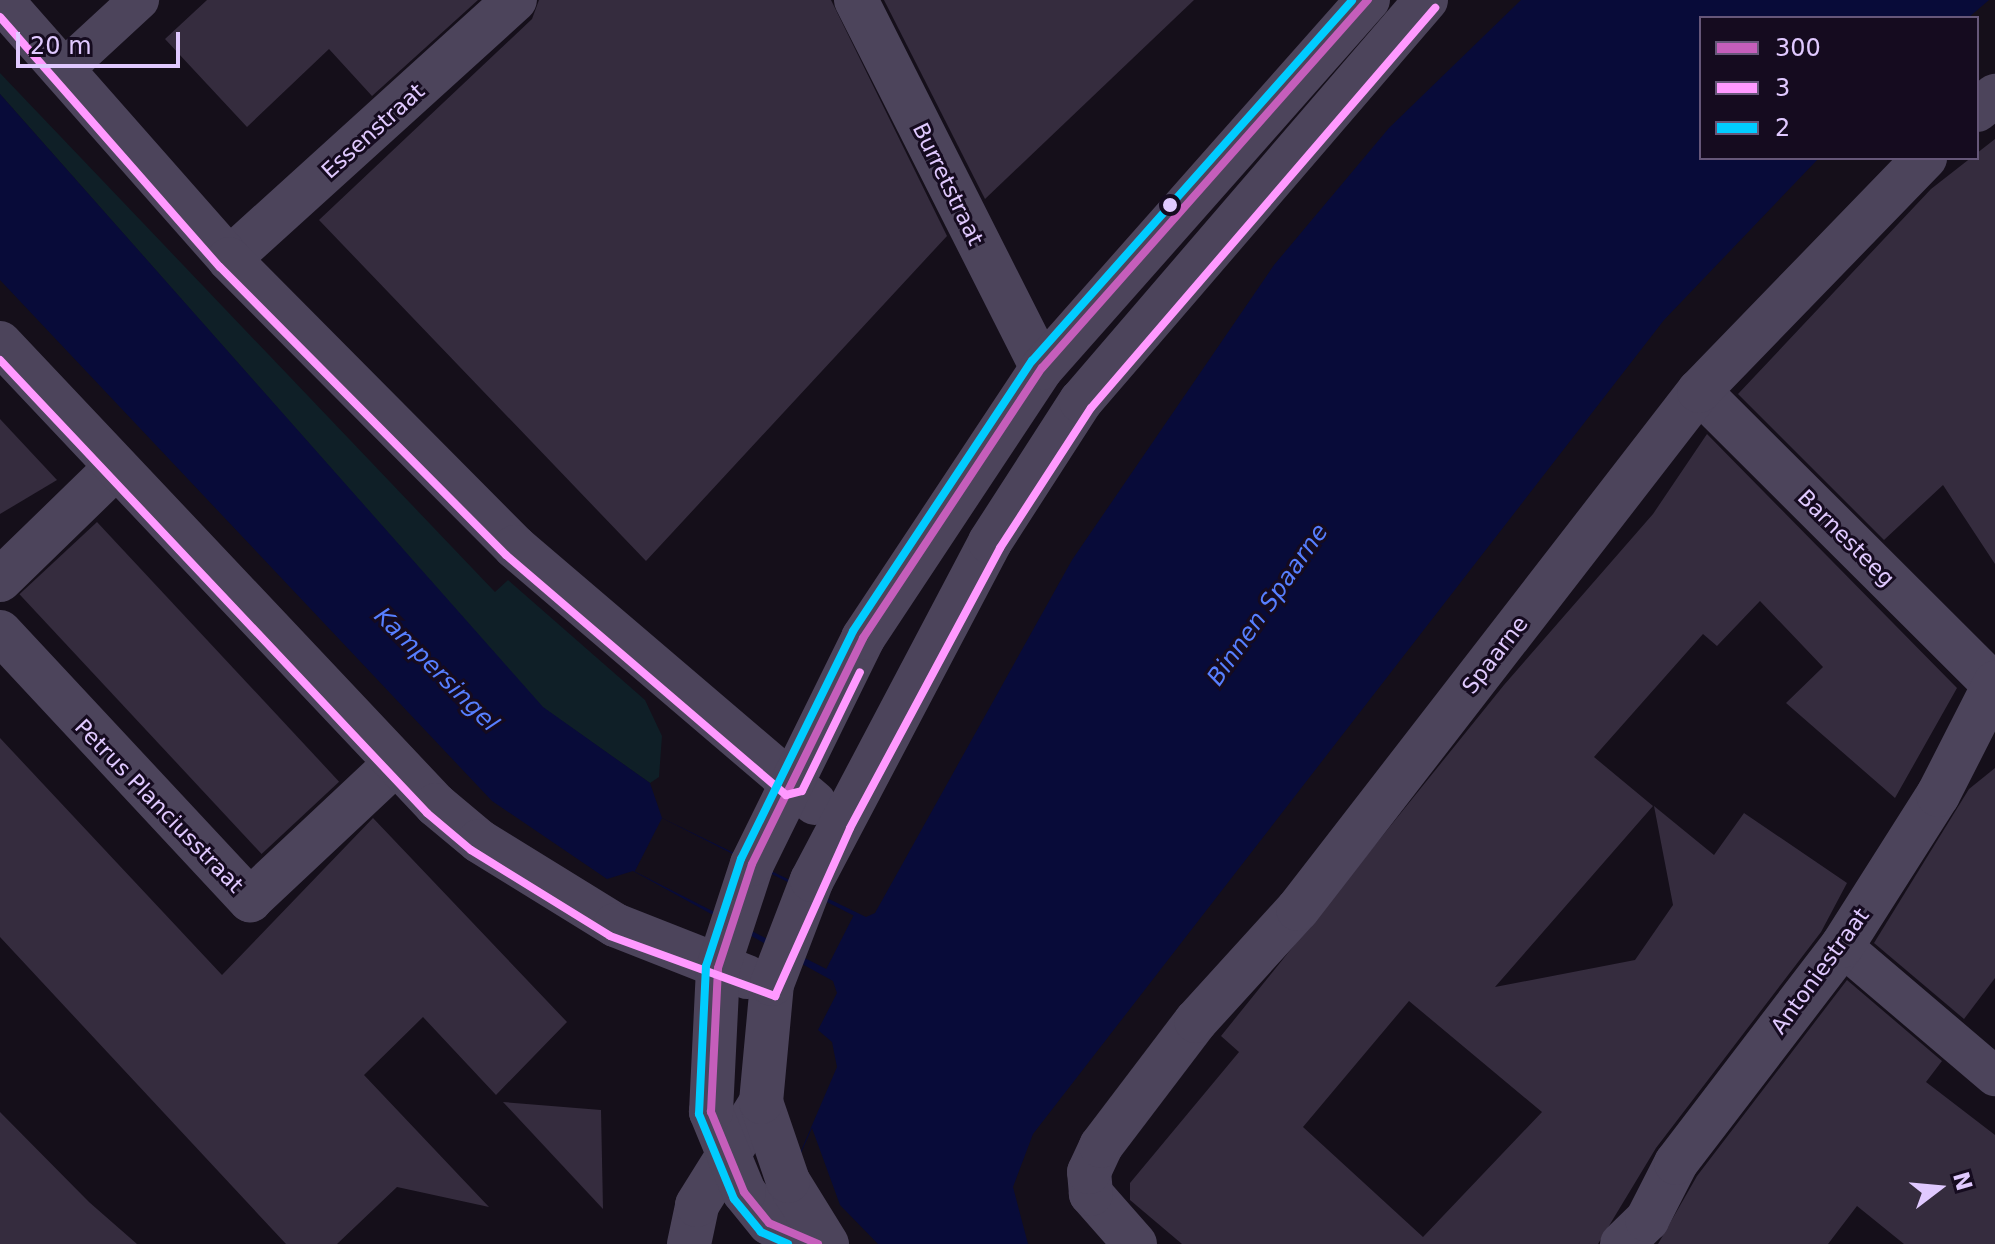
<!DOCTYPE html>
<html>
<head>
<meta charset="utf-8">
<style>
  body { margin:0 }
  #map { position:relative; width:1995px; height:1244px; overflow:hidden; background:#150f1a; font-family:"DejaVu Sans",sans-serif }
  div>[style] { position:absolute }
  .green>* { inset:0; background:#0f1f27 }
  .water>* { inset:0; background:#080b39 }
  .pier>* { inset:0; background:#150f1a; transform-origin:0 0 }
  .building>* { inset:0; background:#352c3e; transform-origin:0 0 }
  .pedestrian>* { height:40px; margin:-20px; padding:0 20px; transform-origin:20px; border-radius:20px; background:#4c445b }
  .minor>* { height:44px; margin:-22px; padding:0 22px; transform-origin:22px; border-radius:22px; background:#4c445b }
  .tertiary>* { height:44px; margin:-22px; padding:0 22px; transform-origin:22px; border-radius:22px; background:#4c445b }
  .bus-1>* { height:8px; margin:-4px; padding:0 4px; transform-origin:4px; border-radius:4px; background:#c55ebb }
  .bus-2>* { height:8px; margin:-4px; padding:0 4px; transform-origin:4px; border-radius:4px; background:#f9f }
  .bus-3>* { height:8px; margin:-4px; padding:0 4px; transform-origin:4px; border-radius:4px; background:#0cf }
  .dots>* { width:22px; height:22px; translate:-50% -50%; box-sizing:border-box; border:4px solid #150b1f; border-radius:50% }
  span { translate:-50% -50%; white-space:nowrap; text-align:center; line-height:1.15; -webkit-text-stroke:6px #150b1f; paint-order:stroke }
  .street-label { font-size:22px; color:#e0c9ff }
  .water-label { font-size:24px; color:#577fff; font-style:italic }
  .legend { position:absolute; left:1699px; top:16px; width:280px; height:144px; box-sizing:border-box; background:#150b1f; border:2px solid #665779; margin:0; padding:10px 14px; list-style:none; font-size:24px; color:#e0c9ff }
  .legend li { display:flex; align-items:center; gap:16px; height:40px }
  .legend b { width:40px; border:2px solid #665779 }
  .north { position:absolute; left:1899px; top:1148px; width:80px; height:80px; -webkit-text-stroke:6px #150b1f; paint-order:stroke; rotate:74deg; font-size:22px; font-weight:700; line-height:32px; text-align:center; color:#e0c9ff }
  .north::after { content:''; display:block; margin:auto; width:28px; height:36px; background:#e0c9ff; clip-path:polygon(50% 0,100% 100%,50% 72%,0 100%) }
  .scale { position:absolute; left:16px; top:32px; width:164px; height:36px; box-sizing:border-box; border:4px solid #e0c9ff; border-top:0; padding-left:10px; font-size:24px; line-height:28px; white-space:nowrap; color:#e0c9ff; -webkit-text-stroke:6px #150b1f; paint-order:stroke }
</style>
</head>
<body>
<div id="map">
  <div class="green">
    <i style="clip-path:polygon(0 73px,495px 592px,508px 580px,645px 700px,662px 736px,659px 777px,650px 783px,542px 707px,0 94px)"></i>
  </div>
  <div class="water">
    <i style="clip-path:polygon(1521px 0,1989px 0,1968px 18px,1701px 18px,1701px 158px,1819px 158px,1664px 320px,1033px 1134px,1013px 1187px,1028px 1244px,761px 1244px,837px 1067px,832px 1042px,818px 1030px,837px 993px,833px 981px,633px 871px,607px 879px,492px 801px,0 280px,0 94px,543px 707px,650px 783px,662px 818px,866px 917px,875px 913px,1072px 560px,1274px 265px,1389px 128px)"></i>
  </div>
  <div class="pier">
    <i style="left:662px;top:818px;width:215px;height:60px;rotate:27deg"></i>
    <i style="clip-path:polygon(812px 1128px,840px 1205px,878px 1244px,761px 1244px)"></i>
  </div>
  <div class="building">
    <i style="clip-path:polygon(207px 0,478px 0,372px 96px,329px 49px,247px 127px,165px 39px)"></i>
    <i style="clip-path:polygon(539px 0,831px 0,947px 236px,646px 561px,319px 220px,532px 19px)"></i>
    <i style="clip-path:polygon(884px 0,1194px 0,985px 199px)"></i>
    <i style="clip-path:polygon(1995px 139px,1995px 564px,1943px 485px,1884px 540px,1738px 394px,1931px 189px)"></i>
    <i style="clip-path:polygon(0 419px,57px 480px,0 514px)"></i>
    <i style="clip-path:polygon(evenodd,1707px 434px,1957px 688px,1895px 798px,1786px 703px,1823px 667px,1760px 601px,1717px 646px,1703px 634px,1594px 757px,1653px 806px,1495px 987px,1635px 960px,1673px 905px,1654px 806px,1714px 855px,1744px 813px,1847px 883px,1821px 932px,1656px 1148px,1598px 1244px,1182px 1244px,1130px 1200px,1130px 1183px,1239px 1052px,1221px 1036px,1504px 685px,1653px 514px,1707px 434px,1409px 1001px,1542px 1112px,1423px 1237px,1303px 1127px,1409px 1001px)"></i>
    <i style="left:97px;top:522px;width:355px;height:106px;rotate:47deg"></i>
    <i style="clip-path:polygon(0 738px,222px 975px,373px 818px,567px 1022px,496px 1095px,423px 1017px,364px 1075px,489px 1207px,397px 1187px,337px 1244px,286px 1244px,0 937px)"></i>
    <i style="clip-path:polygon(1995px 768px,1995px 978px,1964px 1019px,1874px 943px,1969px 789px)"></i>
    <i style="clip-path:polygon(1847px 980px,1942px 1061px,1926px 1082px,1995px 1135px,1995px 1244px,1904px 1244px,1857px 1206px,1828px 1244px,1658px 1244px,1697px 1176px)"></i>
    <i style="clip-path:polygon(503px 1102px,601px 1110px,603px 1209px)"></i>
    <i style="clip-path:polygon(0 1112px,89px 1202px,137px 1244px,0 1244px)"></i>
  </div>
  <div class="pedestrian">
    <i style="left:62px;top:71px;width:105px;rotate:-42.7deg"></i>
    <i style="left:1842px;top:946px;width:201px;rotate:40.4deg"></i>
  </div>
  <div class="minor">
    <i style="left:856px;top:0;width:412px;rotate:63.2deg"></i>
    <i style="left:1977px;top:110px;width:23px;rotate:-38deg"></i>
    <i style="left:229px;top:259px;width:386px;rotate:-42.2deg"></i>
    <i style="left:1699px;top:391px;width:416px;rotate:44.9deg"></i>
    <i style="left:0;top:580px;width:162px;rotate:-44.2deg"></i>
    <i style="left:0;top:632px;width:367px;rotate:47deg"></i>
    <i style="left:250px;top:900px;width:200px;rotate:-43.2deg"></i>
    <i style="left:689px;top:1244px;width:40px;rotate:-78deg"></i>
    <i style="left:697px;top:1205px;width:121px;rotate:-58.1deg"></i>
    <i style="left:1135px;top:1244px;width:67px;rotate:-131.3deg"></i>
    <i style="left:1091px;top:1194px;width:22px;rotate:-95deg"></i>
    <i style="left:1089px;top:1172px;width:29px;rotate:-65deg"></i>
    <i style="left:1101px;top:1146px;width:157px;rotate:-52.8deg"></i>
    <i style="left:1196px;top:1021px;width:151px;rotate:-47.7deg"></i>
    <i style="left:1298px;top:909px;width:655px;rotate:-52.26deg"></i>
    <i style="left:1699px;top:391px;width:325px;rotate:-45.9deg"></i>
    <i style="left:1622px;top:1244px;width:35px;rotate:-44deg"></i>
    <i style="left:1647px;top:1220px;width:64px;rotate:-63deg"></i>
    <i style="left:1676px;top:1163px;width:273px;rotate:-52.6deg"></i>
    <i style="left:1842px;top:946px;width:179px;rotate:-57.6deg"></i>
    <i style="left:1938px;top:795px;width:126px;rotate:-63deg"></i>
  </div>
  <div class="tertiary">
    <i style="left:1px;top:0;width:345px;rotate:48.6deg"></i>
    <i style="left:229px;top:259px;width:406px;rotate:45.2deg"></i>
    <i style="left:515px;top:547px;width:394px;rotate:40.5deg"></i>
    <i style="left:0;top:343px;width:635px;rotate:46.66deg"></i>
    <i style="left:436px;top:805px;width:56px;rotate:39.9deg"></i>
    <i style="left:479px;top:841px;width:160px;rotate:31.7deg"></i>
    <i style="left:615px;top:925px;width:142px;rotate:21.5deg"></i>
    <i style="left:818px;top:1244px;width:53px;rotate:-156.8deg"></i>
    <i style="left:769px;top:1223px;width:40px;rotate:-129deg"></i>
    <i style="left:744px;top:1192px;width:87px;rotate:-112.4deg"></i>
    <i style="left:711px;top:1112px;width:144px;rotate:-87.2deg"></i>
    <i style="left:718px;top:968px;width:109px;rotate:-71.9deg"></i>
    <i style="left:752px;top:864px;width:252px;rotate:-63.8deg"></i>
    <i style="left:863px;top:638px;width:324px;rotate:-56.5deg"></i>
    <i style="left:1042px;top:368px;width:492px;rotate:-48.5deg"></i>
    <i style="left:827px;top:1244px;width:74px;rotate:-121.8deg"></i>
    <i style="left:788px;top:1181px;width:83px;rotate:-108.9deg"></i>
    <i style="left:761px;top:1102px;width:119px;rotate:-84.7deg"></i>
    <i style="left:772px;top:984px;width:111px;rotate:-69deg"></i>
    <i style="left:812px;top:880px;width:382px;rotate:-62.2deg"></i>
    <i style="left:990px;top:542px;width:168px;rotate:-57.2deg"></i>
    <i style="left:1081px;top:401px;width:529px;rotate:-49.29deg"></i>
  </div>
  <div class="bus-1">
    <i style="left:818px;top:1244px;width:53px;rotate:-156.8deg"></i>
    <i style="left:769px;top:1223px;width:40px;rotate:-129deg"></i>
    <i style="left:744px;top:1192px;width:87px;rotate:-112.4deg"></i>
    <i style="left:711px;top:1112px;width:144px;rotate:-87.2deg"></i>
    <i style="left:718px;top:968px;width:109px;rotate:-71.9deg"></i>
    <i style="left:752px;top:864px;width:252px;rotate:-63.8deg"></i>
    <i style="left:863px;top:638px;width:324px;rotate:-56.5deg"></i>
    <i style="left:1042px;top:368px;width:492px;rotate:-48.5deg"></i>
  </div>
  <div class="bus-2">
    <i style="left:0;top:17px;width:333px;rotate:48.7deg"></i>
    <i style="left:220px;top:267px;width:406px;rotate:45.2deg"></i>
    <i style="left:506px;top:555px;width:369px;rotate:40.6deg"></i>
    <i style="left:786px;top:795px;width:16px;rotate:-14deg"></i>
    <i style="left:802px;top:791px;width:132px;rotate:-64deg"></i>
    <i style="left:0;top:360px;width:623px;rotate:46.69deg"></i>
    <i style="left:427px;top:813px;width:57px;rotate:40.1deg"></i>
    <i style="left:471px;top:850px;width:163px;rotate:31.7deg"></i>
    <i style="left:610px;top:936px;width:176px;rotate:20deg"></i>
    <i style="left:775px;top:996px;width:184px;rotate:-65.9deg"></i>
    <i style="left:850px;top:828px;width:318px;rotate:-61.8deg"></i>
    <i style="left:1000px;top:548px;width:167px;rotate:-57deg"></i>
    <i style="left:1091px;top:408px;width:528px;rotate:-49.3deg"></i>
  </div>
  <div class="bus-3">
    <i style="left:788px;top:1244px;width:30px;rotate:-156deg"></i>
    <i style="left:761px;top:1232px;width:43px;rotate:-129.3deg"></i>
    <i style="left:734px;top:1199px;width:92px;rotate:-112.4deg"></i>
    <i style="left:699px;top:1114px;width:148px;rotate:-87.3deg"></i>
    <i style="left:706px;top:966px;width:113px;rotate:-71.9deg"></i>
    <i style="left:741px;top:859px;width:254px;rotate:-63.8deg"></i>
    <i style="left:853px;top:631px;width:324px;rotate:-56.5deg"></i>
    <i style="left:1032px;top:361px;width:482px;rotate:-48.4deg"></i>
  </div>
  <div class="dots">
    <i style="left:1170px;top:205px;background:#e0c9ff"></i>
  </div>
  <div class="street-label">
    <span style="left:373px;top:131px;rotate:-42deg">Essenstraat</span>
    <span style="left:948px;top:184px;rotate:64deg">Burretstraat</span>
    <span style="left:1846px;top:538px;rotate:45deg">Barnesteeg</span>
    <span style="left:1495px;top:655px;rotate:-52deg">Spaarne</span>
    <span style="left:159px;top:806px;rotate:46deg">Petrus Planciusstraat</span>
    <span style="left:1820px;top:971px;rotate:-54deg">Antoniestraat</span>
  </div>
  <div class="water-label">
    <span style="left:1268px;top:605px;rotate:-55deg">Binnen Spaarne</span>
    <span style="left:436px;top:670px;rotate:45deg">Kampersingel</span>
  </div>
  <ul class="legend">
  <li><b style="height:10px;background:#c55ebb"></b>300</li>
  <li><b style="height:10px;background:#f9f"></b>3</li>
  <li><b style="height:10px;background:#0cf"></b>2</li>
  </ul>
  <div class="north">N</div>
  <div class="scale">20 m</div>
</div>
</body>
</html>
